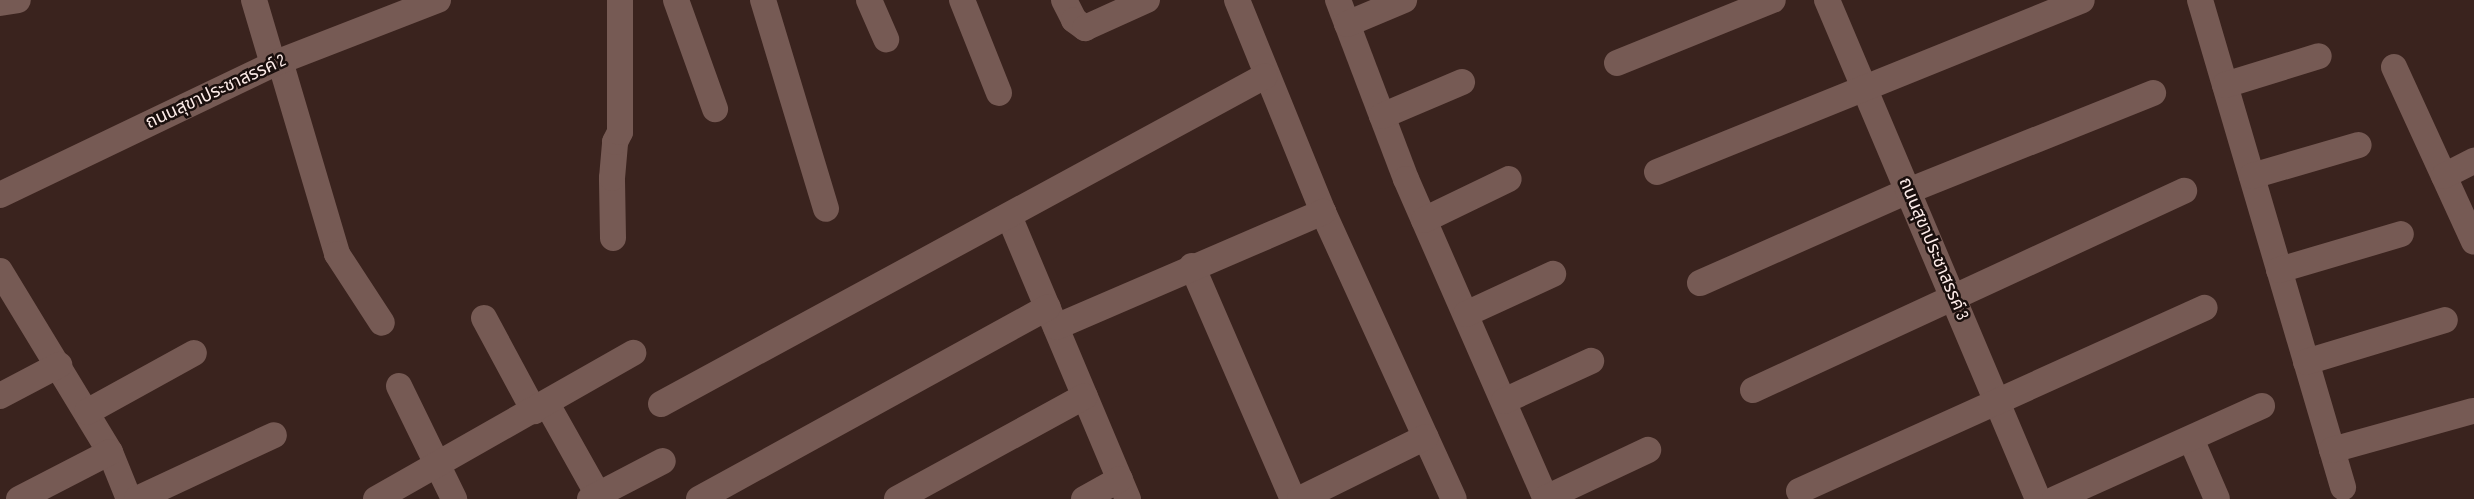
<!DOCTYPE html>
<html>
<head>
<meta charset="utf-8">
<style>
  body { margin:0 }
  #map { position:relative; width:2474px; height:499px; overflow:hidden; background:#3a231e; font-family:"Sofia Sans Condensed","Noto Sans Thai",sans-serif }
  div>[style] { position:absolute }
  .minor>* { height:26px; margin:-13px; padding:0 13px; transform-origin:13px; border-radius:13px; background:#765a54 }
  span { translate:-50% -50%; white-space:nowrap; text-align:center; line-height:1.15; -webkit-text-stroke:5px #1a0f0d; paint-order:stroke }
  .street-label { font-size:18px; color:#fdece9 }
</style>
</head>
<body>
<div id="map">
  <div class="minor">
    <i style="left:254px;top:0;width:67px;rotate:73.5deg"></i>
    <i style="left:676px;top:0;width:116px;rotate:70.3deg"></i>
    <i style="left:763px;top:0;width:218px;rotate:73.2deg"></i>
    <i style="left:869px;top:0;width:43px;rotate:66.4deg"></i>
    <i style="left:962px;top:0;width:100px;rotate:68.3deg"></i>
    <i style="left:1064px;top:0;width:22px;rotate:63deg"></i>
    <i style="left:1074px;top:20px;width:14px;rotate:36deg"></i>
    <i style="left:1085px;top:28px;width:68px;rotate:-24.3deg"></i>
    <i style="left:1237px;top:0;width:229px;rotate:67.9deg"></i>
    <i style="left:1323px;top:212px;width:315px;rotate:65.5deg"></i>
    <i style="left:1338px;top:0;width:191px;rotate:69.2deg"></i>
    <i style="left:1406px;top:179px;width:349px;rotate:66.4deg"></i>
    <i style="left:1827px;top:0;width:542px;rotate:67.08deg"></i>
    <i style="left:2200px;top:0;width:508px;rotate:73.64deg"></i>
    <i style="left:0;top:3px;width:18px;rotate:-9deg"></i>
    <i style="left:1347px;top:24px;width:62px;rotate:-22.8deg"></i>
    <i style="left:280px;top:61px;width:201px;rotate:73.5deg"></i>
    <i style="left:337px;top:254px;width:82px;rotate:56.9deg"></i>
    <i style="left:1617px;top:63px;width:168px;rotate:-22deg"></i>
    <i style="left:2394px;top:67px;width:192px;rotate:65.4deg"></i>
    <i style="left:2225px;top:85px;width:98px;rotate:-17.1deg"></i>
    <i style="left:1382px;top:116px;width:87px;rotate:-23deg"></i>
    <i style="left:1657px;top:172px;width:458px;rotate:-22deg"></i>
    <i style="left:2252px;top:176px;width:111px;rotate:-16.2deg"></i>
    <i style="left:2444px;top:176px;width:34px;rotate:-27deg"></i>
    <i style="left:0;top:195px;width:303px;rotate:-25.6deg"></i>
    <i style="left:273px;top:64px;width:177px;rotate:-21.2deg"></i>
    <i style="left:1009px;top:216px;width:307px;rotate:67.2deg"></i>
    <i style="left:1424px;top:220px;width:94px;rotate:-25.8deg"></i>
    <i style="left:613px;top:238px;width:60px;rotate:-91deg"></i>
    <i style="left:612px;top:178px;width:36px;rotate:-85deg"></i>
    <i style="left:615px;top:142px;width:11px;rotate:-63deg"></i>
    <i style="left:620px;top:132px;width:132px;rotate:-90deg"></i>
    <i style="left:1192px;top:266px;width:254px;rotate:66.6deg"></i>
    <i style="left:2279px;top:270px;width:127px;rotate:-16.4deg"></i>
    <i style="left:0;top:271px;width:212px;rotate:58.7deg"></i>
    <i style="left:110px;top:452px;width:51px;rotate:68deg"></i>
    <i style="left:1700px;top:283px;width:227px;rotate:-23.9deg"></i>
    <i style="left:1908px;top:191px;width:264px;rotate:-21.8deg"></i>
    <i style="left:1466px;top:314px;width:96px;rotate:-24.7deg"></i>
    <i style="left:484px;top:318px;width:106px;rotate:61.7deg"></i>
    <i style="left:1056px;top:327px;width:291px;rotate:-23.3deg"></i>
    <i style="left:2306px;top:362px;width:145px;rotate:-16.8deg"></i>
    <i style="left:399px;top:386px;width:126px;rotate:64deg"></i>
    <i style="left:1753px;top:390px;width:475px;rotate:-24.8deg"></i>
    <i style="left:0;top:396px;width:67px;rotate:-27.7deg"></i>
    <i style="left:1504px;top:401px;width:96px;rotate:-24.7deg"></i>
    <i style="left:547px;top:404px;width:104px;rotate:60.7deg"></i>
    <i style="left:661px;top:404px;width:687px;rotate:-28.5deg"></i>
    <i style="left:87px;top:412px;width:122px;rotate:-28.9deg"></i>
    <i style="left:2191px;top:439px;width:65px;rotate:66.6deg"></i>
    <i style="left:2332px;top:450px;width:146px;rotate:-15.5deg"></i>
    <i style="left:1799px;top:491px;width:445px;rotate:-24.3deg"></i>
    <i style="left:1546px;top:498px;width:113px;rotate:-25.2deg"></i>
    <i style="left:19px;top:499px;width:102px;rotate:-27.3deg"></i>
    <i style="left:137px;top:499px;width:151px;rotate:-25deg"></i>
    <i style="left:376px;top:499px;width:296px;rotate:-29.6deg"></i>
    <i style="left:590px;top:499px;width:82px;rotate:-27.5deg"></i>
    <i style="left:699px;top:499px;width:398px;rotate:-28.8deg"></i>
    <i style="left:897px;top:499px;width:214px;rotate:-28.7deg"></i>
    <i style="left:1084px;top:499px;width:41px;rotate:-29.1deg"></i>
    <i style="left:1300px;top:499px;width:140px;rotate:-26.2deg"></i>
    <i style="left:2055px;top:499px;width:227px;rotate:-24.2deg"></i>
  </div>
  <div class="street-label">
    <span style="left:216px;top:92px;rotate:-25deg">ถนนสุขาประชาสรรค์ 2</span>
    <span style="left:1933px;top:249px;rotate:67deg">ถนนสุขาประชาสรรค์ 3</span>
  </div>
</div>
</body>
</html>
